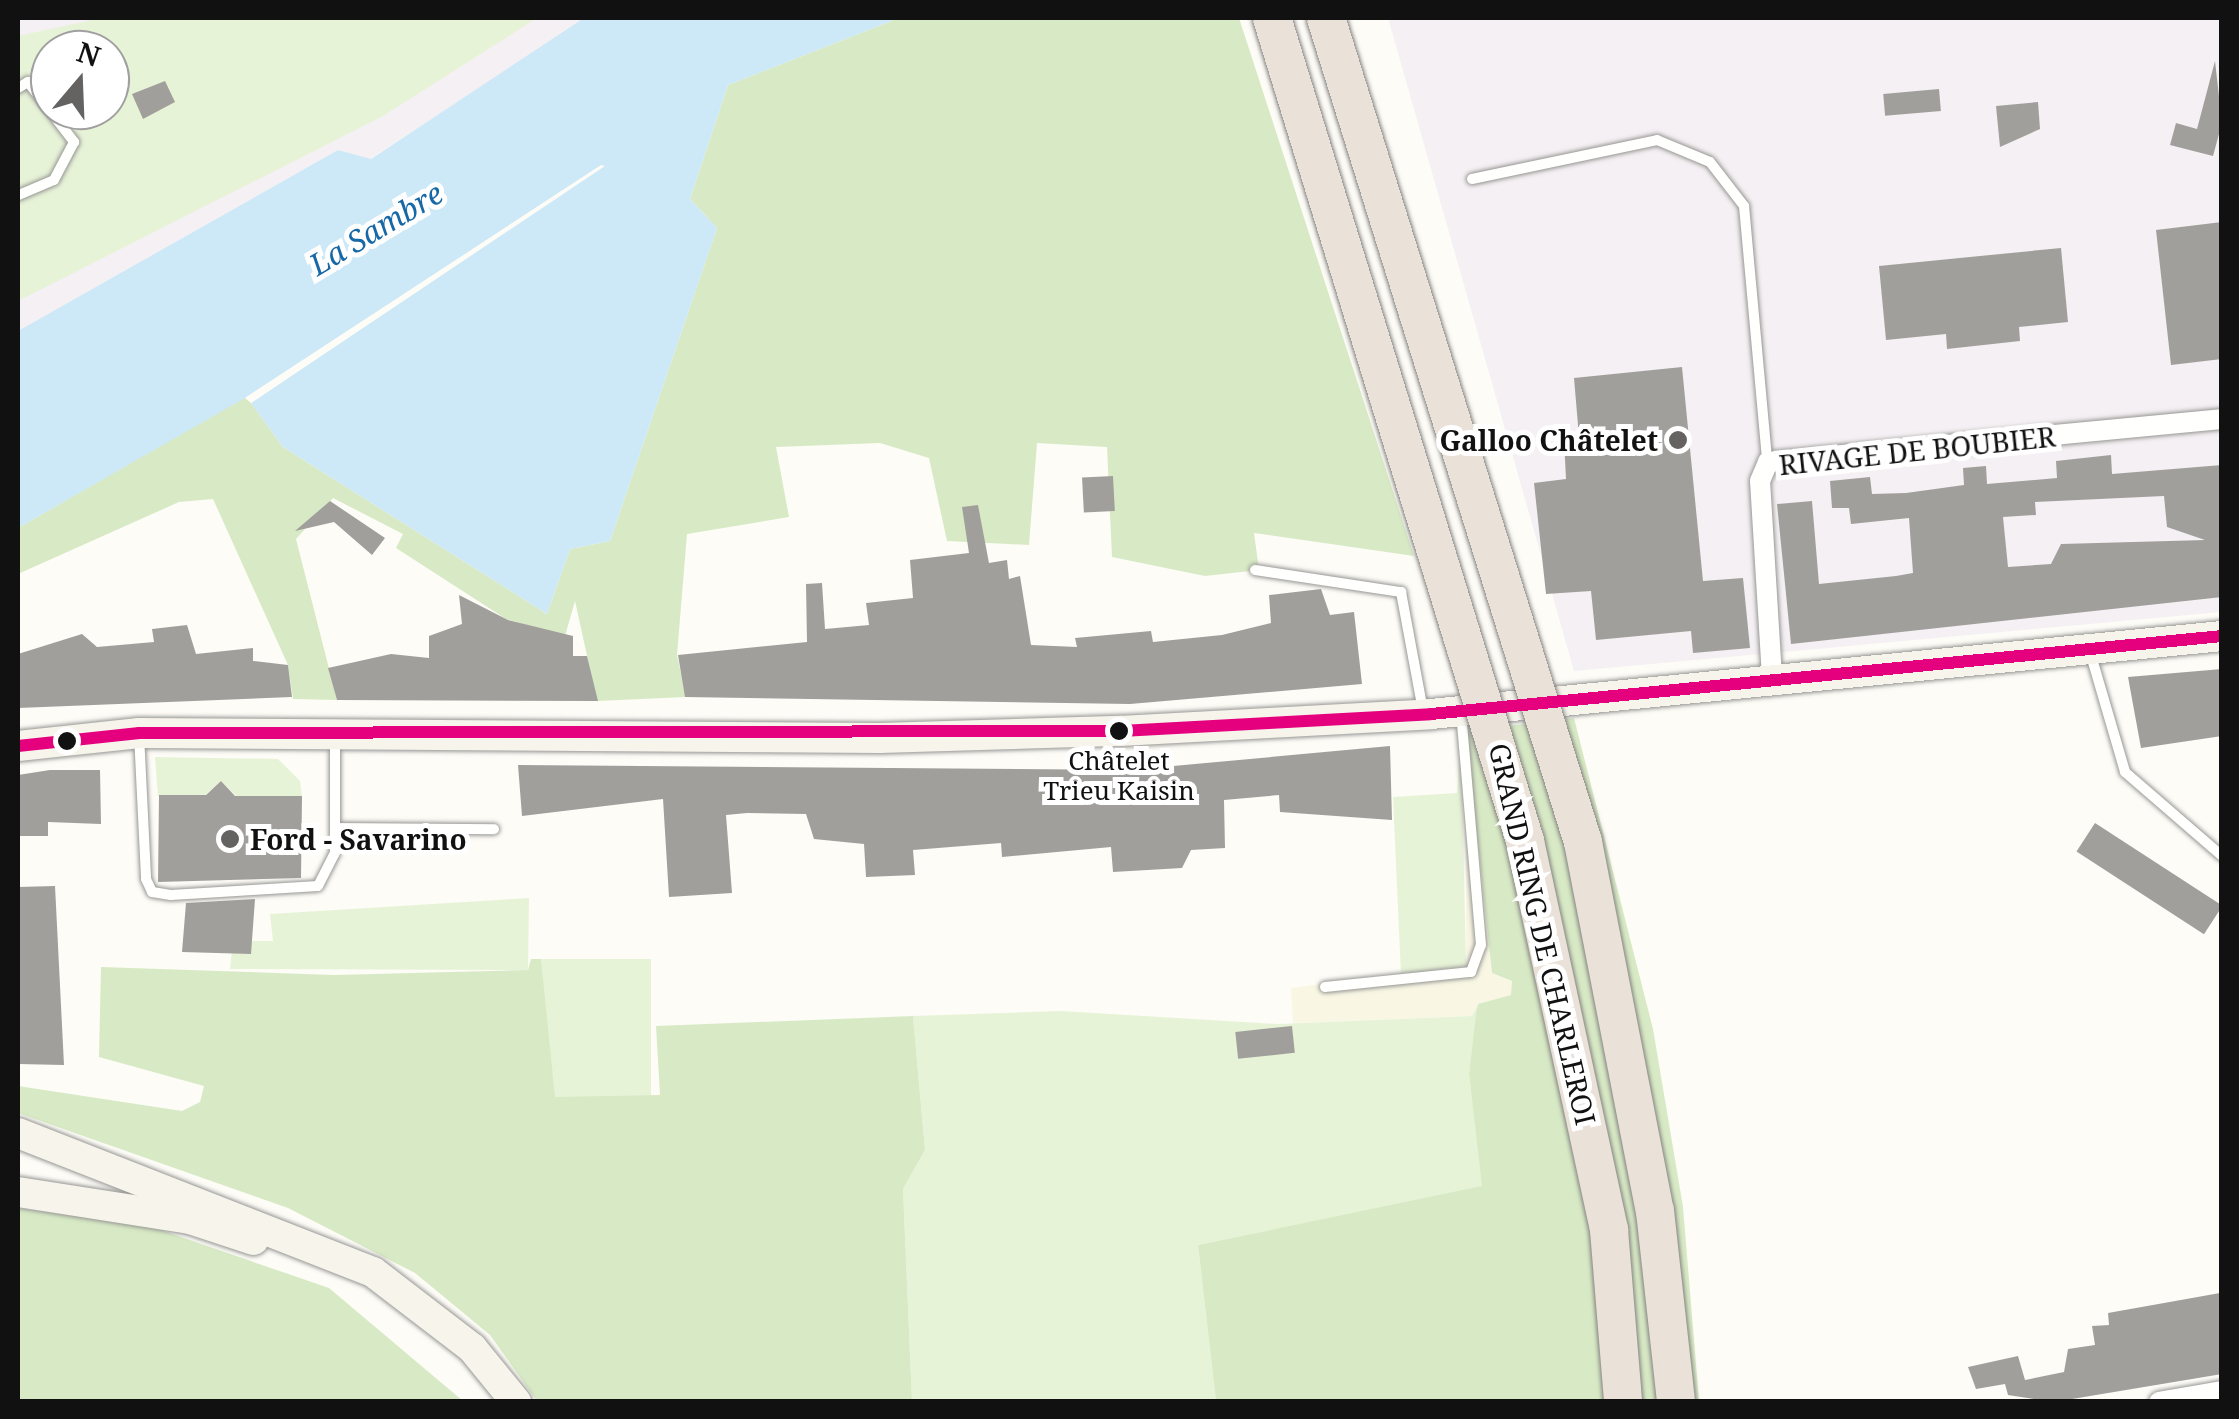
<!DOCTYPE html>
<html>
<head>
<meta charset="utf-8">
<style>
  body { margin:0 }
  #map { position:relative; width:2239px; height:1419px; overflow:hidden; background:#fdfcf7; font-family:"Noto Serif",serif }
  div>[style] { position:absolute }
  .industrial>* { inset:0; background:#f5f0f3 }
  .farmland>* { inset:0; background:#f9f7e4 }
  .green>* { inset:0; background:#e7f3d7; transform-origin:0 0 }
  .forest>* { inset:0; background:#d8eac5 }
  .water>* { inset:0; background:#cde8f7 }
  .pier>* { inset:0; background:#fdfcf7 }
  .building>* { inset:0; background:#a19f9c; transform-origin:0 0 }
  .roads { filter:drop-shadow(0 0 2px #979795) drop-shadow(0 0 2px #979795) }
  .lane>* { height:10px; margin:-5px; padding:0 5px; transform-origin:5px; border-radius:5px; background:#fffffe }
  .street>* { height:20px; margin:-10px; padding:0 10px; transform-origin:10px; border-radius:10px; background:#fffffe }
  .secondary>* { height:30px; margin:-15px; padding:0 15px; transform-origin:15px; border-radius:15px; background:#f6f4eb }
  .bridges { filter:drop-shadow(0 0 2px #858482) drop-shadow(0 0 2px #858482) }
  .highway-bridge>* { height:38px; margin:-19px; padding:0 19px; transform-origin:19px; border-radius:19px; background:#eae1d8 }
  .bus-1>* { height:12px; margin:-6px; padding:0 6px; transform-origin:6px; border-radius:6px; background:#e5007d }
  .dots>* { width:28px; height:28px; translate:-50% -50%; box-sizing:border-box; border:5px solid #fff; border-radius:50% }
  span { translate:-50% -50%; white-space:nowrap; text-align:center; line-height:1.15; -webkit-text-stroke:10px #fff; paint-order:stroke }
  .bus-label { font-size:26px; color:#111 }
  .poi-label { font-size:28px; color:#111; font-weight:700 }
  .right { translate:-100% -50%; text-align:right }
  .left { translate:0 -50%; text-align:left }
  .street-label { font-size:28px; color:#111 }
  .water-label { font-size:30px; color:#1768a6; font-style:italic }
  .frame { position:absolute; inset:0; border:20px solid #111; pointer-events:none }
  .north { position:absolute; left:30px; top:30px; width:100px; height:100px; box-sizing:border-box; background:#fff; border:2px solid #a0a0a0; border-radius:50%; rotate:19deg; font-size:28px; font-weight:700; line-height:40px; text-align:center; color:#111 }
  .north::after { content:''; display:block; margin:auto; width:35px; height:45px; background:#646362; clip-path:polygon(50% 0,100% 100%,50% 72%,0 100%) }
</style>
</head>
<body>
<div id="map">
  <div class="industrial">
    <i style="clip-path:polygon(evenodd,18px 18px,587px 18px,370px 159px,338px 150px,18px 331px,18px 18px,50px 50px,110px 50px,110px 110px,50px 110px,50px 50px)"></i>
    <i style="clip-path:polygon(1388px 18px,2221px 18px,2221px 612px,1574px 671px)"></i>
  </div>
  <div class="farmland">
    <i style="clip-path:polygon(1466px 731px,1492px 973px,1512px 981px,1512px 995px,1478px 1004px,1472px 1016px,1293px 1023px,1291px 988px,1466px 965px)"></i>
  </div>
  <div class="green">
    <i style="clip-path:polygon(evenodd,101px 18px,537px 18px,383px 116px,18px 301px,18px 36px,101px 18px,50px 50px,110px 50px,110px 110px,50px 110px,50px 50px)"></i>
    <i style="clip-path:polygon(1461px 737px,1466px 966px,1401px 975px,1393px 797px,1457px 793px)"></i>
    <i style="clip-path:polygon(155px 757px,278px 759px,300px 781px,302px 796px,236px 796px,221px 781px,205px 795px,158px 796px)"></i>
    <i style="clip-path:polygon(529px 898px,528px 970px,230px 969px,233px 941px,273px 941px,270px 914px)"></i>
    <i style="left:541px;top:959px;width:110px;height:139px"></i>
    <i style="clip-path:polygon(1478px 1004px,1469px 1074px,1483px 1187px,1198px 1245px,1216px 1401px,912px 1401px,903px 1189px,925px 1150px,913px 1016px,1060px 1011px,1278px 1024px,1472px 1016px)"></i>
  </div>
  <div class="forest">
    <i style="clip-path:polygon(899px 18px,1239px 18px,1414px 556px,1254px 533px,1259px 570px,1205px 576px,1112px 557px,1107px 447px,1037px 443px,1029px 545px,947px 541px,929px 458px,880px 443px,776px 447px,789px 517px,687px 534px,677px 655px,686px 697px,597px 701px,575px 601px,565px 636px,506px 619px,396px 548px,403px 534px,333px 498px,296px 539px,337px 700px,293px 699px,288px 665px,213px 499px,179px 502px,18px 574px,18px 528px,246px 396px,283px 447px,547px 614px,570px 549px,610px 541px,717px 228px,690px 199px,728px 85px)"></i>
    <i style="clip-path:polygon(1574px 718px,1653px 1029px,1683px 1207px,1699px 1401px,1216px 1401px,1198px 1245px,1482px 1186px,1469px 1074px,1476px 1014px,1478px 1004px,1511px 995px,1512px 981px,1492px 973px,1466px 731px)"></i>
    <i style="clip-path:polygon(531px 959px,541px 959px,555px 1097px,660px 1095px,656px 1026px,913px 1016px,925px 1150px,903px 1189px,912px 1401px,537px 1401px,490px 1335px,415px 1273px,288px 1208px,18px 1113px,18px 1086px,182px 1111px,200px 1102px,204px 1086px,99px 1057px,101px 967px,334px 975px,528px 970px)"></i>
    <i style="clip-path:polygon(18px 1208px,152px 1227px,329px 1288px,463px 1401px,18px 1402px)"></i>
  </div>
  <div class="water">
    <i style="clip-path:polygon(584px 18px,899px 18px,728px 85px,690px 199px,717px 228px,610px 541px,570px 549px,547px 614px,283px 447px,251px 403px,603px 164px,245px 398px,18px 528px,18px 331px,338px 150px,371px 159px)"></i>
  </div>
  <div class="pier">
    <i style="clip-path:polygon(605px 166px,251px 403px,245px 398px,601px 165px)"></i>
  </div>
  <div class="building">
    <i style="clip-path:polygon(2215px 61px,2222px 123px,2213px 156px,2170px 145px,2176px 123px,2197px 129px)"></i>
    <i style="clip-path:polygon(165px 81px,175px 102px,143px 119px,132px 94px)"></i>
    <i style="left:1939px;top:89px;width:22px;height:56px;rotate:85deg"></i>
    <i style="clip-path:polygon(2038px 102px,2040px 129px,2000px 147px,1996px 106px)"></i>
    <i style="clip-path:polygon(2222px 222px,2222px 359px,2171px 365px,2156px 230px)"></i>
    <i style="clip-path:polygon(2061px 248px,2068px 322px,2019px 327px,2020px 341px,1947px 349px,1946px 334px,1886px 340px,1879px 266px)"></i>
    <i style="clip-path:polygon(1682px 367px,1703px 581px,1743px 578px,1750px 648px,1693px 653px,1691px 631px,1596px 640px,1591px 591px,1546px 594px,1534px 483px,1566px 479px,1564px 439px,1579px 437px,1574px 378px)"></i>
    <i style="clip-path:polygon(evenodd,2111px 455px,2112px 474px,2222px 465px,2222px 597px,1791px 644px,1777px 504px,1812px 501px,1819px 584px,1896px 576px,1913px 573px,1909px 518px,1851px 524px,1849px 508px,1832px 508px,1830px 481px,1870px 477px,1872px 494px,1906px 493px,1964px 485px,1963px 468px,1986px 466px,1987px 484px,2057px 478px,2056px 461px,2111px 455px,2164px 496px,2167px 527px,2205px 540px,2061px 544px,2051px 564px,2008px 567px,2003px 517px,2036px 515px,2035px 502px,2164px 496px)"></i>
    <i style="left:1113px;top:476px;width:35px;height:31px;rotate:87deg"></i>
    <i style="clip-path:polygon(330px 501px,385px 538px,372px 555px,334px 522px,295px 531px)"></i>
    <i style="clip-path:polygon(978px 505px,989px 563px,1007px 560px,1009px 579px,1020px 576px,1031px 645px,1077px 647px,1075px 638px,1151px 631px,1153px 642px,1222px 635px,1271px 623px,1269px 595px,1321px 589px,1330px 615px,1354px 612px,1362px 684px,1130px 704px,685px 697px,678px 655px,807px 642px,806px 584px,822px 583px,825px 629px,869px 625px,866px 603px,913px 598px,910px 560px,969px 553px,962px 507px)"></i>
    <i style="clip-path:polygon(459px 595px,508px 620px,573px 636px,573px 656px,587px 656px,598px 701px,337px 700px,328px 668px,391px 654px,429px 658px,429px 636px,462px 624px)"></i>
    <i style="clip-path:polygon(187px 625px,196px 654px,253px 648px,253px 661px,288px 665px,292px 697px,18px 708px,18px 654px,82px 634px,97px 647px,154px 642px,152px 629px)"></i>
    <i style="clip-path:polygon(2222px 669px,2222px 736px,2141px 748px,2128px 677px)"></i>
    <i style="clip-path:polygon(1390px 746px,1392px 820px,1280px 812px,1279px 795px,1224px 800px,1225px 848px,1191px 850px,1182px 868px,1113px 872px,1111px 847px,1002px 857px,1001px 843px,913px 850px,915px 875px,866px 877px,864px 844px,814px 839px,806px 814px,747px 813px,726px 815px,732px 893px,669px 897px,663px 799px,522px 816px,518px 765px,1130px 770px)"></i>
    <i style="clip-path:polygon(50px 770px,100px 770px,101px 824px,48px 822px,48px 836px,18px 836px,18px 775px)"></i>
    <i style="clip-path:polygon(221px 781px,235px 796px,302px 796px,301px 878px,158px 882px,159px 795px,206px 795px)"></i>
    <i style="left:2095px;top:823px;width:152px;height:34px;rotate:33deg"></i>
    <i style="clip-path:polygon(55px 886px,64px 1065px,18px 1064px,18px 887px)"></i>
    <i style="clip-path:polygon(255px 899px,251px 954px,182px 952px,186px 903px)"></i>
    <i style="left:1292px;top:1026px;width:27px;height:57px;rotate:84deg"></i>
    <i style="clip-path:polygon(2220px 1293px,2222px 1374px,2054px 1402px,2008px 1395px,2005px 1384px,1976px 1389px,1968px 1367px,2018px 1356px,2025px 1380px,2064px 1372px,2068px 1349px,2095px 1345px,2092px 1326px,2109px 1325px,2108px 1313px)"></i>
  </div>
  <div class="roads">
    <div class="lane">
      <i style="left:18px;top:88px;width:12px;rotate:-31deg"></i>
      <i style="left:28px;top:82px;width:76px;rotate:52.5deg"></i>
      <i style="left:74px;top:142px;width:43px;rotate:117.8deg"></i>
      <i style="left:54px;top:180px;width:39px;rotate:157deg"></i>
      <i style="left:1472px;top:179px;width:189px;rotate:-11.9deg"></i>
      <i style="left:1657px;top:140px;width:57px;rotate:22.5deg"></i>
      <i style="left:1710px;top:162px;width:56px;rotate:52.3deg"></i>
      <i style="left:1744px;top:206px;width:256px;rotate:84.8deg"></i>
      <i style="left:1255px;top:570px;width:148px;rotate:8.6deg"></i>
      <i style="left:1401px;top:592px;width:121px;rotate:79.5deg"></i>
      <i style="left:2090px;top:652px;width:125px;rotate:73.7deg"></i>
      <i style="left:2125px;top:772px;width:128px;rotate:40.9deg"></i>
      <i style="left:139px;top:734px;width:145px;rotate:87.2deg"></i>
      <i style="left:146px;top:879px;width:14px;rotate:65deg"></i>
      <i style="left:152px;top:892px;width:19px;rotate:9deg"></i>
      <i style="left:171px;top:895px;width:147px;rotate:-3.5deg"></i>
      <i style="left:318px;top:886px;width:37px;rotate:-63deg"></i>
      <i style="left:335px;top:853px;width:114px;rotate:-90deg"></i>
      <i style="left:335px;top:828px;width:159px;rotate:0.4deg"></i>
      <i style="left:1325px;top:987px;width:147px;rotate:-5.9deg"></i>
      <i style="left:1471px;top:972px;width:29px;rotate:-70deg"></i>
      <i style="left:1481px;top:945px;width:233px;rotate:-94.9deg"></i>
    </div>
    <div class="street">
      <i style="left:1772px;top:677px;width:196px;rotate:-93.5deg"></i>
      <i style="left:1760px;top:481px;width:21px;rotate:-67deg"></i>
      <i style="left:1768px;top:462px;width:456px;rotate:-5.4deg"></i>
      <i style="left:2159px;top:1402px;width:64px;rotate:-9.9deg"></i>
    </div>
    <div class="secondary">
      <i style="left:18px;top:746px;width:122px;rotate:-6.1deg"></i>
      <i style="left:139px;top:733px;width:741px;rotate:0.39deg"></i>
      <i style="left:880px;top:738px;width:241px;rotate:-1.7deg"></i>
      <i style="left:1121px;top:731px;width:310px;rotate:-3.1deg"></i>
      <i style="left:1431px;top:714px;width:795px;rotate:-5.63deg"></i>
      <i style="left:18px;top:1133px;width:381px;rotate:21.4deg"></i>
      <i style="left:373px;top:1272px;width:125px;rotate:37.5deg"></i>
      <i style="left:472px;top:1348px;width:70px;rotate:50.8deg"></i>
      <i style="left:18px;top:1192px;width:174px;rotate:8.9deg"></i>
      <i style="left:190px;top:1219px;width:67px;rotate:18.2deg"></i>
    </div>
  </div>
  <div class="bridges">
    <div class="highway-bridge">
      <i style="left:1272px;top:18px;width:861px;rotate:72.91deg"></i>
      <i style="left:1525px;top:841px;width:398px;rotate:77.8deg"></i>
      <i style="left:1609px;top:1230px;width:173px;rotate:85.3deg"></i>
      <i style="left:1326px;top:18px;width:863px;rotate:72.68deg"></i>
      <i style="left:1583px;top:842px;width:376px;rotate:79deg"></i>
      <i style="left:1655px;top:1211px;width:192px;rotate:83.7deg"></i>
    </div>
  </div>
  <div class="bus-1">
    <i style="left:18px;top:746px;width:122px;rotate:-6.1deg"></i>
    <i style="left:139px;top:733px;width:982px;rotate:-0.12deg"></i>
    <i style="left:1121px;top:731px;width:310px;rotate:-3.1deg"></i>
    <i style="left:1431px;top:714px;width:795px;rotate:-5.63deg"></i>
  </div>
  <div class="dots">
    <i style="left:1678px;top:440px;background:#646362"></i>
    <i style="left:1119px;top:731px;background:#111"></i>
    <i style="left:67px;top:741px;background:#111"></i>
    <i style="left:230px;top:839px;background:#646362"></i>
  </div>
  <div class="bus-label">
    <span style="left:1119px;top:776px">Châtelet<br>Trieu Kaisin</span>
  </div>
  <div class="poi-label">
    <span class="right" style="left:1658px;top:440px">Galloo Châtelet</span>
    <span class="left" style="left:250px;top:839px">Ford - Savarino</span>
  </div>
  <div class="street-label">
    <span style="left:1917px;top:450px;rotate:-6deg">RIVAGE DE BOUBIER</span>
    <span style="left:1543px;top:934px;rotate:77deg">GRAND RING DE CHARLEROI</span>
  </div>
  <div class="water-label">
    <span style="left:376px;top:229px;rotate:-31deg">La Sambre</span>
  </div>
  <div class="frame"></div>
  <div class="north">N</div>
</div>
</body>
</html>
